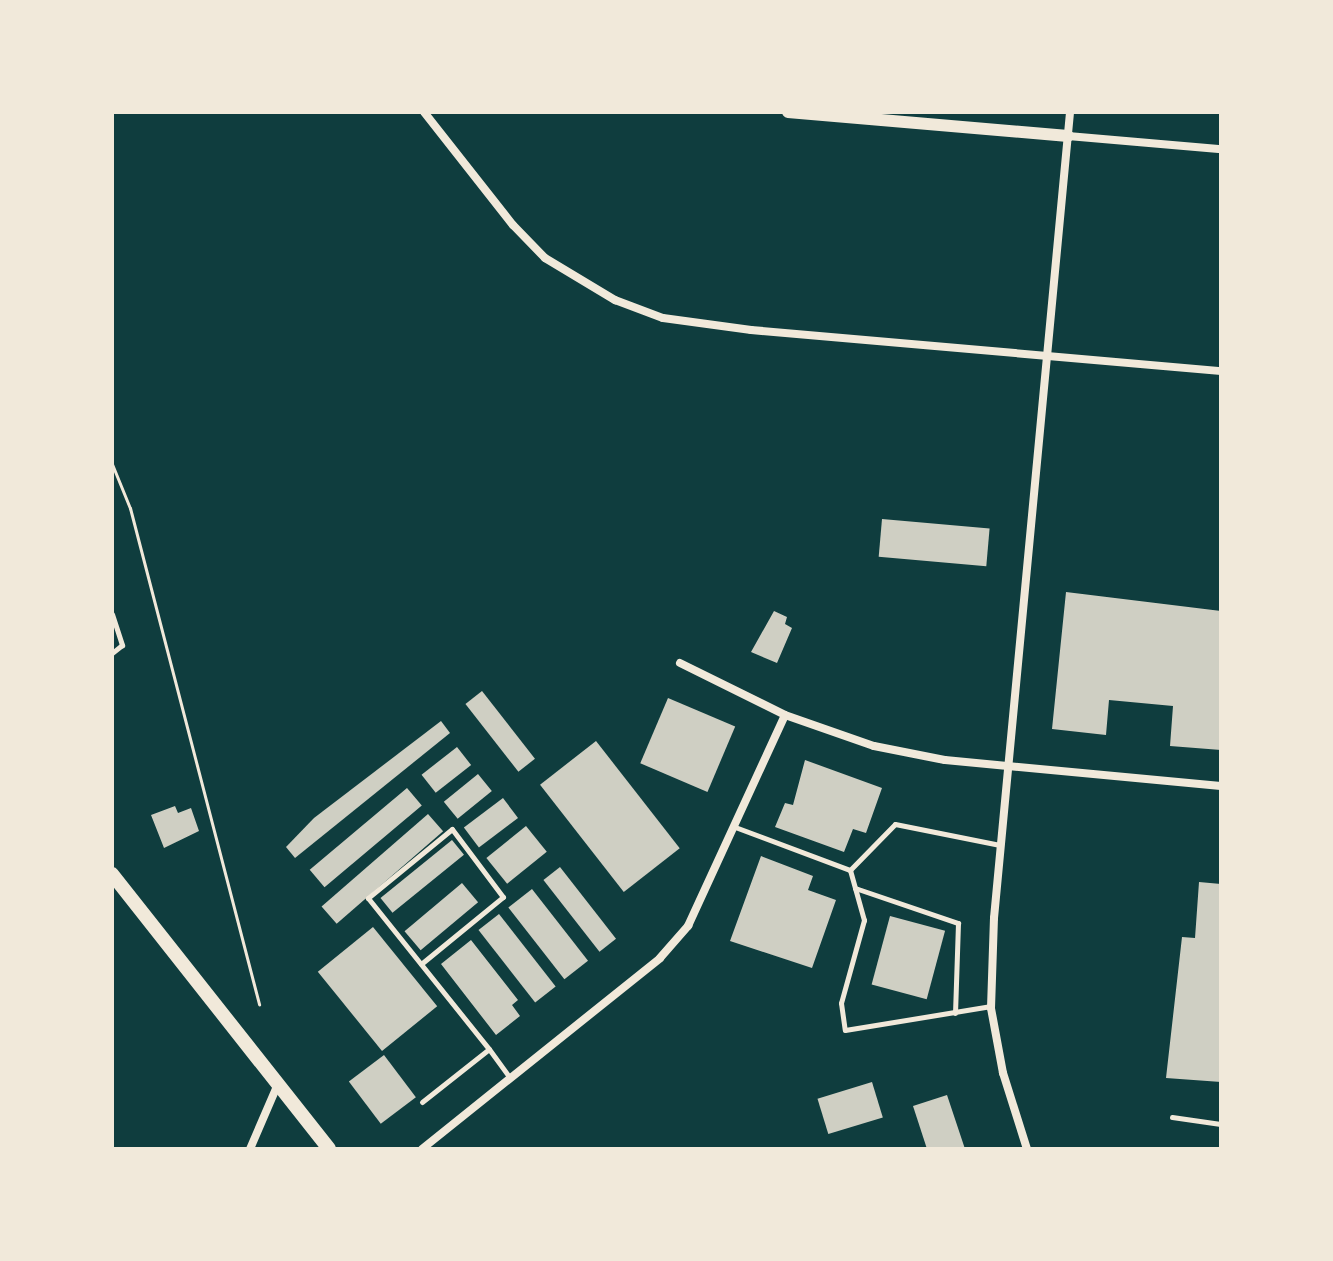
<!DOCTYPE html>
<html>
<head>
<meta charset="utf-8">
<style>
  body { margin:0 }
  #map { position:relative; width:1333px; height:1261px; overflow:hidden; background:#0f3d3e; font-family:Barlow,sans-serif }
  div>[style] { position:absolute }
  .building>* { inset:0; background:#cfcfc3; transform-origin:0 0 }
  .path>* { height:3px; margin:-1.5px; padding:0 1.5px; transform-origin:1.5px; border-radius:1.5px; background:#f1e9da }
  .service>* { height:5px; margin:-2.5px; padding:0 2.5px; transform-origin:2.5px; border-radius:2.5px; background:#f1e9da }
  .minor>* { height:8px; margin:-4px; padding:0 4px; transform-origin:4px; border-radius:4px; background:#f1e9da }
  .tertiary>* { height:12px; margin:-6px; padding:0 6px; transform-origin:6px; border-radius:6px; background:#f1e9da }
  .secondary>* { height:14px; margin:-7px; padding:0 7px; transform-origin:7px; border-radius:7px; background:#f1e9da }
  span { translate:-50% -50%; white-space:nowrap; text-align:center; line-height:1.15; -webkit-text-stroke:7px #f1e9da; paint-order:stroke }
  .frame { position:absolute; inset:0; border:114px solid #f1e9da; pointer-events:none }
</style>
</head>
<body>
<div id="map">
  <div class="building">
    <i style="left:882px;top:519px;width:108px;height:38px;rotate:5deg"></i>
    <i style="clip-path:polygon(1066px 592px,1221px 611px,1221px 750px,1170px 746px,1173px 706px,1109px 700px,1106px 735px,1052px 729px)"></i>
    <i style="clip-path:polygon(774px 611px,787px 617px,785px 624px,792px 628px,777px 663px,751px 652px)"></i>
    <i style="left:482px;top:691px;width:86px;height:21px;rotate:52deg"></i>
    <i style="left:668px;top:698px;width:73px;height:71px;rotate:23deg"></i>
    <i style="clip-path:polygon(441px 721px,450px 733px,295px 858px,286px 847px,314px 818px)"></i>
    <i style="left:596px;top:741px;width:136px;height:71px;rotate:52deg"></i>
    <i style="left:457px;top:747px;width:23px;height:45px;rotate:52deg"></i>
    <i style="clip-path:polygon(805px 760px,882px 788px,866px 833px,853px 829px,844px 852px,775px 827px,785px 803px,793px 805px)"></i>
    <i style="left:478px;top:774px;width:22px;height:44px;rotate:51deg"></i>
    <i style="left:407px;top:788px;width:23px;height:127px;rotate:50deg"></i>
    <i style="left:503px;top:798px;width:25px;height:49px;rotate:53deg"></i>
    <i style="clip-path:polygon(175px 806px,178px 813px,191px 808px,199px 831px,164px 848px,151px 815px)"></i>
    <i style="left:428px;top:814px;width:23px;height:141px;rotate:49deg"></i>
    <i style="left:526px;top:826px;width:33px;height:51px;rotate:51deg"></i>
    <i style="left:452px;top:840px;width:19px;height:92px;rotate:51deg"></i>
    <i style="clip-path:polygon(761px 856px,813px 876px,808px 890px,836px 900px,812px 968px,730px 941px)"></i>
    <i style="left:560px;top:867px;width:91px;height:21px;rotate:52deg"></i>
    <i style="clip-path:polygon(1199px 882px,1221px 884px,1221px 1082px,1166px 1078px,1182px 937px,1195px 938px)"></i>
    <i style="left:462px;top:883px;width:25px;height:75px;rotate:50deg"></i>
    <i style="left:532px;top:889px;width:91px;height:30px;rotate:52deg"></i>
    <i style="left:499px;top:914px;width:92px;height:26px;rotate:52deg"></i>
    <i style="left:890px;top:916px;width:57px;height:71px;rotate:15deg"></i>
    <i style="left:373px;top:927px;width:102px;height:71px;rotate:51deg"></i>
    <i style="clip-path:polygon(471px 940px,518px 1000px,512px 1005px,520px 1016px,496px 1035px,441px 964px)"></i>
    <i style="left:384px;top:1055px;width:53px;height:44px;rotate:53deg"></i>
    <i style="left:872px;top:1082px;width:37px;height:57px;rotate:73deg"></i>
    <i style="clip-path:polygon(947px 1095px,965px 1149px,927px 1149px,913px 1106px)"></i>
  </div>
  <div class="path">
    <i style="left:112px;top:464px;width:48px;rotate:67.8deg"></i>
    <i style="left:130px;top:508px;width:513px;rotate:75.42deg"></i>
  </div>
  <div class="service">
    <i style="left:112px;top:614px;width:33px;rotate:72deg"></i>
    <i style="left:122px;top:645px;width:13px;rotate:141deg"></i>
    <i style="left:735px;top:827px;width:123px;rotate:20.5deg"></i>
    <i style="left:850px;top:870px;width:52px;rotate:74.4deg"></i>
    <i style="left:864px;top:920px;width:86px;rotate:105.5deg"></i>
    <i style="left:841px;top:1003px;width:27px;rotate:82deg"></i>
    <i style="left:845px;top:1030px;width:148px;rotate:-9.3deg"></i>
    <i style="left:850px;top:870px;width:64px;rotate:-45.6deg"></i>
    <i style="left:895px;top:824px;width:107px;rotate:11.3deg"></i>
    <i style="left:855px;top:888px;width:109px;rotate:18.8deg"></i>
    <i style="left:958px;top:923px;width:90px;rotate:91.9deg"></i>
    <i style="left:421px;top:964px;width:106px;rotate:-39.3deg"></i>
    <i style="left:503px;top:897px;width:85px;rotate:-126.9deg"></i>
    <i style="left:452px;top:829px;width:109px;rotate:140.6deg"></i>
    <i style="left:368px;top:898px;width:193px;rotate:51.3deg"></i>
    <i style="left:422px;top:1102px;width:85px;rotate:-38.3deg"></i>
    <i style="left:489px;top:1049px;width:36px;rotate:54deg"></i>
    <i style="left:1172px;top:1117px;width:49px;rotate:8.1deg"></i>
  </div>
  <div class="minor">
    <i style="left:424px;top:112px;width:144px;rotate:51.8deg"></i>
    <i style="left:513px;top:225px;width:46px;rotate:45.9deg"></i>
    <i style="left:545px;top:258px;width:82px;rotate:31deg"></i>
    <i style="left:615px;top:300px;width:51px;rotate:20.6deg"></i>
    <i style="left:663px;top:318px;width:89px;rotate:7.8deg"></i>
    <i style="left:751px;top:330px;width:472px;rotate:5deg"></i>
    <i style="left:1068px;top:136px;width:154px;rotate:4.9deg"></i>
    <i style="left:680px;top:663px;width:117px;rotate:26.3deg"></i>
    <i style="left:785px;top:715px;width:94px;rotate:19.2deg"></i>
    <i style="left:874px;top:746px;width:72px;rotate:11.2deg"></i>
    <i style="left:945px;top:760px;width:277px;rotate:5.4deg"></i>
    <i style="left:250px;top:1149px;width:71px;rotate:-66.7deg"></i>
    <i style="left:422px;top:1149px;width:305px;rotate:-38.7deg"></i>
    <i style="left:660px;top:958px;width:43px;rotate:-48.8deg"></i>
    <i style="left:688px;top:926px;width:232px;rotate:-65.3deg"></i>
    <i style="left:1027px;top:1149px;width:80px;rotate:-107.5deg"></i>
    <i style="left:1003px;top:1073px;width:66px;rotate:-100.5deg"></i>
    <i style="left:991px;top:1008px;width:90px;rotate:-88.1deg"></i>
    <i style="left:994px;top:918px;width:810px;rotate:-84.61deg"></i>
  </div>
  <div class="tertiary">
    <i style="left:788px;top:112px;width:281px;rotate:4.9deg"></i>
  </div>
  <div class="secondary">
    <i style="left:112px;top:874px;width:350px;rotate:51.7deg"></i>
  </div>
  <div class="frame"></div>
</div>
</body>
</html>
